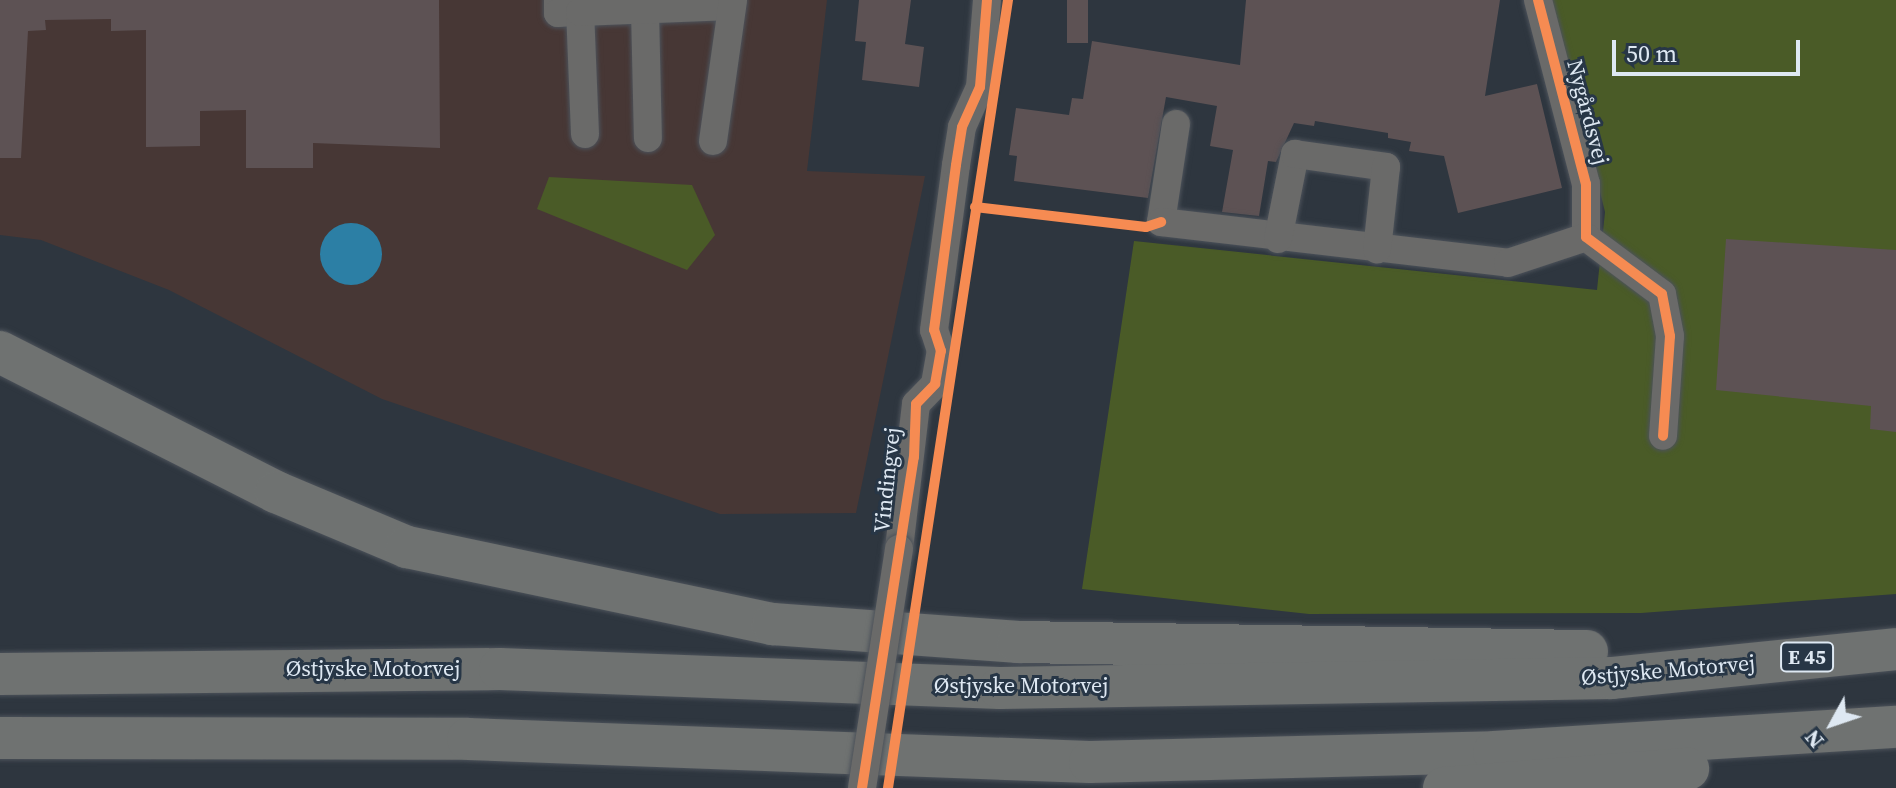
<!DOCTYPE html>
<html>
<head>
<meta charset="utf-8">
<style>
  body { margin:0 }
  #map { position:relative; width:1896px; height:788px; overflow:hidden; background:#2e363f; font-family:"Source Serif 4",serif }
  div>[style] { position:absolute }
  .education>* { inset:0; background:#473735 }
  .green>* { inset:0; background:#4a5b27 }
  .water>* { inset:0; background:#2c7fa5 }
  .round { border-radius:50% }
  .building>* { inset:0; background:#5d5254; transform-origin:0 0 }
  .roads { filter:drop-shadow(0 0 2px #4c525a) drop-shadow(0 0 2px #4c525a) }
  .minor>* { height:28px; margin:-14px; padding:0 14px; transform-origin:14px; border-radius:14px; background:#6a6a69 }
  .highway>* { height:42px; margin:-21px; padding:0 21px; transform-origin:21px; border-radius:21px; background:#6f7271 }
  .bridges { filter:drop-shadow(0 0 2px #4c525a) drop-shadow(0 0 2px #4c525a) }
  .minor-bridge>* { height:28px; margin:-14px; padding:0 14px; transform-origin:14px; border-radius:14px; background:#6a6a69 }
  .cycleway>* { height:10px; margin:-5px; padding:0 5px; transform-origin:5px; border-radius:5px; background:#f68b52 }
  span { translate:-50% -50%; white-space:nowrap; text-align:center; line-height:1.15; -webkit-text-stroke:6px #273646; paint-order:stroke }
  .shield-label span { padding:2px 6px; background:#273646; border:2px solid; border-radius:6px; -webkit-text-stroke-width:0 }
  .shield-label { font-size:20px; color:#dee8f2; font-weight:700 }
  .street-label { font-size:22px; color:#dee8f2 }
  .north { position:absolute; left:1792px; top:684px; width:80px; height:80px; -webkit-text-stroke:6px #273646; paint-order:stroke; rotate:230deg; font-size:22px; font-weight:700; line-height:32px; text-align:center; color:#dee8f2 }
  .north::after { content:''; display:block; margin:auto; width:28px; height:36px; background:#dee8f2; clip-path:polygon(50% 0,100% 100%,50% 72%,0 100%) }
  .scale { position:absolute; left:1612px; top:40px; width:188px; height:36px; box-sizing:border-box; border:4px solid #dee8f2; border-top:0; padding-left:10px; font-size:24px; line-height:28px; white-space:nowrap; color:#dee8f2; -webkit-text-stroke:6px #273646; paint-order:stroke }
</style>
</head>
<body>
<div id="map">
  <div class="education">
    <i style="clip-path:polygon(0 0,827px 0,807px 171px,925px 176px,856px 513px,720px 514px,382px 399px,169px 290px,41px 240px,0 235px)"></i>
  </div>
  <div class="green">
    <i style="clip-path:polygon(1552px 0,1896px 0,1896px 594px,1641px 613px,1309px 614px,1082px 589px,1134px 241px,1597px 290px,1605px 212px)"></i>
    <i style="clip-path:polygon(549px 177px,692px 185px,715px 235px,687px 270px,537px 209px)"></i>
  </div>
  <div class="water">
    <i class="round" style="left:320px;top:223px;width:62px;height:62px"></i>
  </div>
  <div class="building">
    <i style="clip-path:polygon(0 0,439px 0,440px 148px,313px 143px,313px 168px,246px 168px,246px 110px,200px 111px,200px 146px,146px 147px,146px 30px,111px 31px,111px 19px,45px 20px,46px 30px,28px 31px,21px 158px,0 158px)"></i>
    <i style="clip-path:polygon(859px 0,911px 0,905px 44px,924px 47px,919px 87px,862px 80px,866px 42px,855px 41px)"></i>
    <i style="left:1067px;top:0;width:21px;height:43px"></i>
    <i style="clip-path:polygon(1246px 0,1500px 0,1485px 96px,1537px 84px,1562px 188px,1458px 213px,1444px 156px,1409px 151px,1411px 142px,1388px 138px,1388px 133px,1315px 121px,1314px 126px,1294px 123px,1276px 162px,1268px 161px,1259px 216px,1222px 212px,1233px 150px,1210px 146px,1217px 106px,1166px 97px,1148px 198px,1014px 181px,1017px 156px,1009px 155px,1016px 108px,1069px 115px,1072px 98px,1083px 99px,1092px 41px,1240px 65px)"></i>
    <i style="clip-path:polygon(1726px 239px,1896px 250px,1896px 432px,1870px 429px,1871px 406px,1716px 390px)"></i>
  </div>
  <div class="roads">
    <div class="minor">
      <i style="left:558px;top:0;width:13px;rotate:90deg"></i>
      <i style="left:558px;top:13px;width:22px;rotate:-3deg"></i>
      <i style="left:1538px;top:0;width:190px;rotate:75.4deg"></i>
      <i style="left:1586px;top:184px;width:53px;rotate:90deg"></i>
      <i style="left:1586px;top:237px;width:95px;rotate:36.9deg"></i>
      <i style="left:1662px;top:294px;width:43px;rotate:79.2deg"></i>
      <i style="left:1670px;top:336px;width:100px;rotate:94deg"></i>
      <i style="left:645px;top:10px;width:128px;rotate:88.7deg"></i>
      <i style="left:1176px;top:124px;width:99px;rotate:98.7deg"></i>
      <i style="left:1161px;top:222px;width:349px;rotate:6.7deg"></i>
      <i style="left:1508px;top:263px;width:82px;rotate:-18.4deg"></i>
      <i style="left:585px;top:134px;width:122px;rotate:-92.3deg"></i>
      <i style="left:580px;top:12px;width:152px;rotate:-2.3deg"></i>
      <i style="left:713px;top:141px;width:142px;rotate:-81.9deg"></i>
      <i style="left:1278px;top:239px;width:87px;rotate:-78.7deg"></i>
      <i style="left:1295px;top:154px;width:92px;rotate:8.1deg"></i>
      <i style="left:1386px;top:167px;width:83px;rotate:96.2deg"></i>
      <i style="left:899px;top:549px;width:146px;rotate:-83.3deg"></i>
      <i style="left:916px;top:404px;width:28px;rotate:-46deg"></i>
      <i style="left:935px;top:384px;width:34px;rotate:-80deg"></i>
      <i style="left:941px;top:351px;width:22px;rotate:-108deg"></i>
      <i style="left:934px;top:330px;width:166px;rotate:-82.4deg"></i>
      <i style="left:956px;top:165px;width:38px;rotate:-81deg"></i>
      <i style="left:962px;top:127px;width:44px;rotate:-65.8deg"></i>
      <i style="left:980px;top:87px;width:87px;rotate:-85.4deg"></i>
    </div>
    <div class="highway">
      <i style="left:0;top:352px;width:309px;rotate:26.9deg"></i>
      <i style="left:276px;top:492px;width:142px;rotate:22.8deg"></i>
      <i style="left:407px;top:547px;width:374px;rotate:11.9deg"></i>
      <i style="left:773px;top:624px;width:246px;rotate:4.2deg"></i>
      <i style="left:1018px;top:642px;width:569px;rotate:0.91deg"></i>
      <i style="left:0;top:674px;width:500px;rotate:-0.57deg"></i>
      <i style="left:500px;top:669px;width:500px;rotate:2.18deg"></i>
      <i style="left:1000px;top:688px;width:612px;rotate:-0.94deg"></i>
      <i style="left:1612px;top:678px;width:285px;rotate:-5.8deg"></i>
      <i style="left:0;top:738px;width:468px;rotate:0.1deg"></i>
      <i style="left:468px;top:739px;width:622px;rotate:2.12deg"></i>
      <i style="left:1090px;top:762px;width:404px;rotate:-1.4deg"></i>
      <i style="left:1494px;top:752px;width:403px;rotate:-3.6deg"></i>
      <i style="left:1444px;top:788px;width:245px;rotate:-4.5deg"></i>
    </div>
  </div>
  <div class="bridges">
    <div class="minor-bridge">
      <i style="left:862px;top:788px;width:242px;rotate:-81.2deg"></i>
    </div>
  </div>
  <div class="cycleway">
    <i style="left:1538px;top:0;width:190px;rotate:75.4deg"></i>
    <i style="left:1586px;top:184px;width:53px;rotate:90deg"></i>
    <i style="left:1586px;top:237px;width:95px;rotate:36.9deg"></i>
    <i style="left:1662px;top:294px;width:43px;rotate:79.2deg"></i>
    <i style="left:1670px;top:336px;width:100px;rotate:94deg"></i>
    <i style="left:975px;top:207px;width:172px;rotate:6.7deg"></i>
    <i style="left:1146px;top:227px;width:16px;rotate:-18deg"></i>
    <i style="left:862px;top:788px;width:335px;rotate:-81.1deg"></i>
    <i style="left:914px;top:457px;width:53px;rotate:-87.8deg"></i>
    <i style="left:916px;top:404px;width:28px;rotate:-46deg"></i>
    <i style="left:935px;top:384px;width:34px;rotate:-80deg"></i>
    <i style="left:941px;top:351px;width:22px;rotate:-108deg"></i>
    <i style="left:934px;top:330px;width:166px;rotate:-82.4deg"></i>
    <i style="left:956px;top:165px;width:38px;rotate:-81deg"></i>
    <i style="left:962px;top:127px;width:44px;rotate:-65.8deg"></i>
    <i style="left:980px;top:87px;width:87px;rotate:-85.4deg"></i>
    <i style="left:888px;top:788px;width:797px;rotate:-81.34deg"></i>
  </div>
  <div class="shield-label">
    <span style="left:1807px;top:657px">E 45</span>
  </div>
  <div class="street-label">
    <span style="left:1588px;top:112px;rotate:75deg">Nygårdsvej</span>
    <span style="left:887px;top:480px;rotate:-84deg">Vindingvej</span>
    <span style="left:373px;top:669px">Østjyske Motorvej</span>
    <span style="left:1668px;top:670px;rotate:-5deg">Østjyske Motorvej</span>
    <span style="left:1021px;top:686px">Østjyske Motorvej</span>
  </div>
  <div class="north">N</div>
  <div class="scale">50 m</div>
</div>
</body>
</html>
